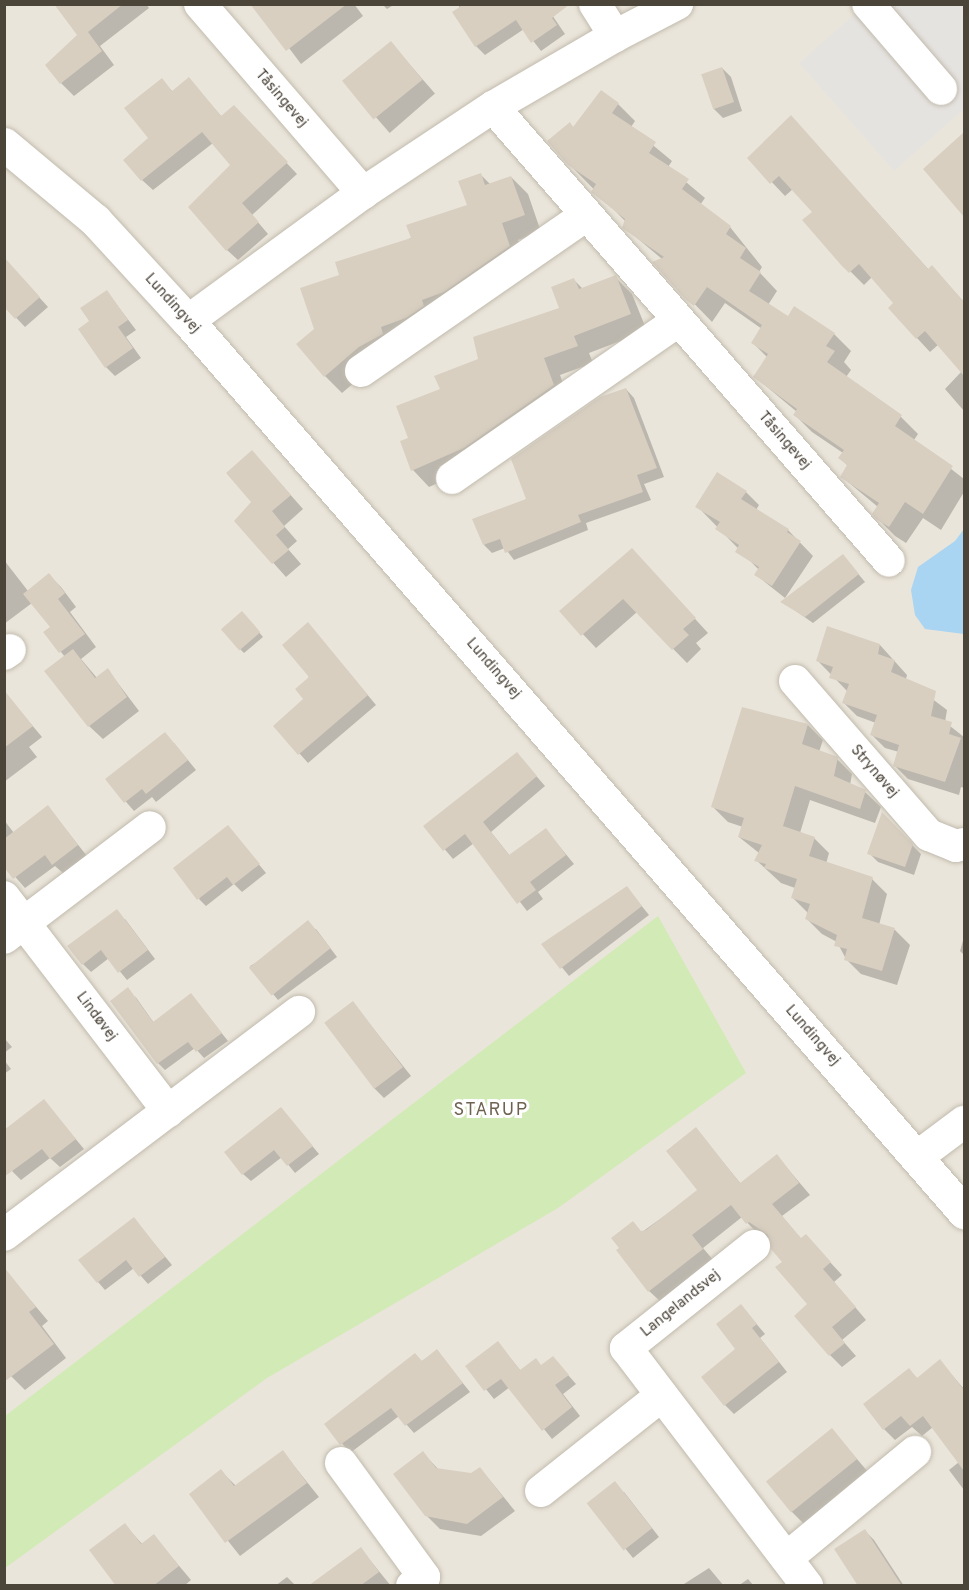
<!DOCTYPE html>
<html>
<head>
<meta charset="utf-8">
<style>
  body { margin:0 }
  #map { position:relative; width:969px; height:1590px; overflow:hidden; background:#f6f3ec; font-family:Overpass,sans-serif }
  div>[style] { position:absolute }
  .residential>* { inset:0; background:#eae5da; transform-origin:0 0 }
  .green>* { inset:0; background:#d2eab5 }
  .parking>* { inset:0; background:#e5e3e0 }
  .water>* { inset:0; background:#a9d4f2 }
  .shadow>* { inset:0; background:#0003; transform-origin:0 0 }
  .building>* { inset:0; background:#d8cfc1; transform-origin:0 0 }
  .roads { filter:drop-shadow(0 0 2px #c2bbae) drop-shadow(0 0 2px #c2bbae) }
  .minor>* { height:32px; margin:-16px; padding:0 16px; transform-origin:16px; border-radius:16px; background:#fff }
  .tertiary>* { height:33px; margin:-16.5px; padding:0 16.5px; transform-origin:16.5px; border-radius:16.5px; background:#fff }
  span { translate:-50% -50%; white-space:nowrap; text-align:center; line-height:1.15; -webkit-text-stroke:6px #fff; paint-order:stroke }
  .street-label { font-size:15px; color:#4b4439 }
  .quarter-label { font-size:18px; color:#6e6250; letter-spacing:1.5px }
  .frame { position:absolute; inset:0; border:6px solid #4b4439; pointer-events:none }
</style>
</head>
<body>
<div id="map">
  <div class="residential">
    <i style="left:5px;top:5px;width:959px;height:1580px"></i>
  </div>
  <div class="green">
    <i style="clip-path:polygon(658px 916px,746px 1073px,558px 1208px,267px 1378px,5px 1568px,5px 1416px)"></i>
  </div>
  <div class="parking">
    <i style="clip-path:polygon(962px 4px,964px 109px,894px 171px,799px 63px,865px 5px)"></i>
  </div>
  <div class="water">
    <i style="clip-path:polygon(964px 529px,964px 634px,925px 629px,915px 615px,911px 590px,918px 567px,955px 541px)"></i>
  </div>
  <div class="shadow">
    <i style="clip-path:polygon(71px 4px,146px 4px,149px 8px,100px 46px,114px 65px,74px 96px,61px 83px,80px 35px)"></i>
    <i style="clip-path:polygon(256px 4px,354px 4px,363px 16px,301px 64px)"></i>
    <i style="clip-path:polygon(382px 4px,395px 4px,387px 9px)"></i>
    <i style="clip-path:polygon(458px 4px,529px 4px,552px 15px,565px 34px,541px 51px,524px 29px,485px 55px,476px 46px)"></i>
    <i style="left:391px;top:43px;width:67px;height:60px;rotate:49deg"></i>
    <i style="clip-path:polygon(722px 68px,731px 77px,742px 111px,723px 118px,714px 109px)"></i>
    <i style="clip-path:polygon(189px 79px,222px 117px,244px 118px,297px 174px,252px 215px,268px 234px,238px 260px,227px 250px,232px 165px,213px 143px,153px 190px,142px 180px,162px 80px,173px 92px)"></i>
    <i style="clip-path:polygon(618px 104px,635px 121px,631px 127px,672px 161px,668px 167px,705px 198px,700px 205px,730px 227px,762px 267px,759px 272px,762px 275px,743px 296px,762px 275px,777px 291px,768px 305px,788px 318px,834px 334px,851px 351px,844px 362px,851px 370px,846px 377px,901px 417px,918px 434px,914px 440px,964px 479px,964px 492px,941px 530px,923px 518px,906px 543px,895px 536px,877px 518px,878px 507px,842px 477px,848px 466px,840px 458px,843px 453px,812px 432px,795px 415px,797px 412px,755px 377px,767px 357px,753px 343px,762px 329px,725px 303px,712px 322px,654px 262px,662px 259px,624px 227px,626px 222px,569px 164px,570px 124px,574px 128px)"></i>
    <i style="clip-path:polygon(791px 117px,929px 270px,945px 281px,964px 302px,964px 411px,945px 389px,962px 371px,939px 344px,930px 352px,917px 338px,895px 303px,872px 277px,864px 285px,843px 264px,814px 213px,793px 189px,785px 196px,749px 158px)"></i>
    <i style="clip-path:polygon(964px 137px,964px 214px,925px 169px)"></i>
    <i style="clip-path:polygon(481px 175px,490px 184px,511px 177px,528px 194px,541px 232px,518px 240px,526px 263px,376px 364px,342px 393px,325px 376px,316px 329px,341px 276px,469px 206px)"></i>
    <i style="clip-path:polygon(10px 265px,48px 307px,25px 327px,4px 305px)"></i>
    <i style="clip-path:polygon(615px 277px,632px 294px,647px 331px,589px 353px,593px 363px,560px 375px,570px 402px,481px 464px,429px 487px,413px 470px,410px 439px,441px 390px,561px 309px,574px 280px,583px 289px)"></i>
    <i style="clip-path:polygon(107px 292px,136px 330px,126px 337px,141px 358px,115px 376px,106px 367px,91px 321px)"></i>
    <i style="clip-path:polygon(626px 389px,634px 398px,664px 477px,644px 484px,651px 500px,586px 523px,588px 530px,514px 560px,505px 548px,492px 553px,484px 545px)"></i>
    <i style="clip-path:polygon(265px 466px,303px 509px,284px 526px,297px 541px,288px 549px,301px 564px,286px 577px,236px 521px,253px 502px)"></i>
    <i style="clip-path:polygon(746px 492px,759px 505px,756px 510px,788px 530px,813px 556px,785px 598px,756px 575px,759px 570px,697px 506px)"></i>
    <i style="clip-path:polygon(632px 550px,708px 633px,696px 643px,701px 649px,687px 663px,637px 612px,596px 648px,561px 611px)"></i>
    <i style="clip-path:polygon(4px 560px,28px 591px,49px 575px,61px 587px,76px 607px,70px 612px,96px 647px,81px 659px,97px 678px,108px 670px,139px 711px,103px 739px,89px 726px,65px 657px,45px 632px,52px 627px,32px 603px,4px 624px)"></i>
    <i style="clip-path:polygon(850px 564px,865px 582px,813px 623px,783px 602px)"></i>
    <i style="clip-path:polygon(246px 617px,263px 637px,244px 653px,240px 649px)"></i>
    <i style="clip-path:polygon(316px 633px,376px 705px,308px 763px,275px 726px,305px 699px)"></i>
    <i style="clip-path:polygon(880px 645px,907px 675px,906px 679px,947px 710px,945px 722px,964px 737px,964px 788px,961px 787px,959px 795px,908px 779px,894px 765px,899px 752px,885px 748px,872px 735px,876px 723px,857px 716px,844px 703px,848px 692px,818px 661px)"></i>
    <i style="clip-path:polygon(9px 698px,42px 737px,29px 747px,37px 757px,4px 782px,4px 701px)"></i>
    <i style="clip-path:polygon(808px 725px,823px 740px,819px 752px,837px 759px,852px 774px,850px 785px,865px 792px,881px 807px,875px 823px,810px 800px,800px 833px,814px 838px,829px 853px,826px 864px,872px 879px,887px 894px,879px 925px,895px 930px,910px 945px,897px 985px,861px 974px,846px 959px,837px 942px,822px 934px,807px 919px,807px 912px,792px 897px,795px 888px,781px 883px,756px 860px,759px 853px,739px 837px,743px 827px,728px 822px,713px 807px)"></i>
    <i style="clip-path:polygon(174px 743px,196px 770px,156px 802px,152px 797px,134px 811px,107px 780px)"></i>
    <i style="clip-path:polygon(517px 754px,545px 786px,491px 832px,510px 856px,546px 830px,574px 864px,538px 892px,543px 899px,527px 911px,474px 843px,453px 859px,425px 826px)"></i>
    <i style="clip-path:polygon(48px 807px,87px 856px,64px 874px,55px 866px,25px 888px,4px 864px,4px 820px,14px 833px)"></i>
    <i style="clip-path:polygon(883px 815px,921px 854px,914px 875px,878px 862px,869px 853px)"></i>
    <i style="clip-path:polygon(228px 827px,266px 873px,242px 892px,234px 884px,206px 906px,199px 899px)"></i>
    <i style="clip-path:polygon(627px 888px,649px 915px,569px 976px,543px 944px)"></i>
    <i style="clip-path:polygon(125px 919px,155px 959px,127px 980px,109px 958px,91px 972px,83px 964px)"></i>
    <i style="clip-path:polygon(316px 929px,337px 957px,278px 1000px,250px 966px)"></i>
    <i style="clip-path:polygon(964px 937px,964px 955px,960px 951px)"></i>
    <i style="clip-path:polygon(191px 995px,228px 1041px,204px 1058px,195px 1048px,165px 1070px,158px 1063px,135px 996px,154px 1023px)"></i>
    <i style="clip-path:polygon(353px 1003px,411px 1076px,384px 1098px,375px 1089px)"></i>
    <i style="clip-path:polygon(4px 1038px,12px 1047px,4px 1053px)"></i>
    <i style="clip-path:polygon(4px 1060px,11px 1069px,4px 1074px)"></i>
    <i style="clip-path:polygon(44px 1101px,84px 1149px,60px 1167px,50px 1158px,21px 1180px,12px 1171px)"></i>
    <i style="clip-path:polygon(281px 1109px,319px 1154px,295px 1173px,282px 1157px,251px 1181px,243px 1174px)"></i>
    <i style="clip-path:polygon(696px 1129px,741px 1184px,777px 1156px,810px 1195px,782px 1216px,802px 1240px,806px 1236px,842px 1275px,834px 1282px,866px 1320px,842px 1340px,856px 1356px,842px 1367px,830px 1355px,809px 1305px,771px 1239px,759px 1235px,742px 1217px,703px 1248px,714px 1261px,661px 1302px,649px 1291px,642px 1232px,699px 1191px)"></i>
    <i style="clip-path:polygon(134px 1219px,172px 1265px,148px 1284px,134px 1268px,105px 1290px,98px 1282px)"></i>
    <i style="clip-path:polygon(11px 1277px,48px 1321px,42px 1326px,66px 1358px,25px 1390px,11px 1376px)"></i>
    <i style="clip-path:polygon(741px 1306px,765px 1334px,760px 1338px,787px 1372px,734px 1414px,725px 1405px,737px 1349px)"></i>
    <i style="clip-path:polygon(498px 1343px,521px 1371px,542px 1366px,553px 1358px,576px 1384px,563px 1394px,580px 1416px,552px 1439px,510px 1387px,494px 1399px,467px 1366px)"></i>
    <i style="clip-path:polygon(437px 1351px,470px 1392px,414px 1433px,399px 1416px,350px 1453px,326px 1424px)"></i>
    <i style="clip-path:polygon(940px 1361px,964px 1389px,964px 1490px,949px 1470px,959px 1462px,933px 1427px,922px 1436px,912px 1427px,895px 1440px,884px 1429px,909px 1370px,918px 1379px)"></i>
    <i style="clip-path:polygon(832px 1430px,869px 1473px,804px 1524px,791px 1511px)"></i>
    <i style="clip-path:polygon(283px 1452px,319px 1497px,240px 1556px,191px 1494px,221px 1471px,236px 1486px)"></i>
    <i style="clip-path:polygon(423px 1453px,439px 1470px,471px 1475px,480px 1468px,515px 1511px,481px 1536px,440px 1529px,426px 1515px)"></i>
    <i style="clip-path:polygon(624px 1492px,659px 1537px,633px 1558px,589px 1504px)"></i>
    <i style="clip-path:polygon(125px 1525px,143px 1545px,154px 1536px,191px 1580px,184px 1586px,117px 1586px)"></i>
    <i style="clip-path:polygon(865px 1531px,874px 1540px,904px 1586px,859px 1586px)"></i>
    <i style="clip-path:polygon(361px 1549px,391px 1586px,311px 1586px)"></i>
    <i style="clip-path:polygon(709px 1568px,724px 1586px,686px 1586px,684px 1584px)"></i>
    <i style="clip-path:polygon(287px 1577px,296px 1586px,275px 1586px)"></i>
    <i style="clip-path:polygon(748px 1579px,754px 1586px,738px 1586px)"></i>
  </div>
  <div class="building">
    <i style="clip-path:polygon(54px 4px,123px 4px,88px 32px,102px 51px,60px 84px,45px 65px,77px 35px)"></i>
    <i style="clip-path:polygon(250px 4px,347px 4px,286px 51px)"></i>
    <i style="clip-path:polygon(464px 4px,570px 4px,552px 18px,557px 25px,531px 43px,516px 20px,475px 47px,452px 12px)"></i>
    <i style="left:391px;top:41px;width:50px;height:63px;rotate:51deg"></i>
    <i style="left:722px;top:67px;width:37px;height:22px;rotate:71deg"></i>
    <i style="clip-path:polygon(189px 77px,221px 116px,234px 105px,288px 162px,242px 203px,259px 222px,226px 251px,188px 207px,230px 165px,202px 132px,141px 181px,123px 160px,148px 138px,124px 108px,162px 78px,172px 91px)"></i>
    <i style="clip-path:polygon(601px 90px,619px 103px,612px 113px,656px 142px,649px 153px,689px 179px,682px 189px,731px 226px,726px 234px,746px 248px,740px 258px,761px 272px,749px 291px,788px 316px,794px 306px,835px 333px,826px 346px,835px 351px,827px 362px,902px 415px,895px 426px,953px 466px,923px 514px,905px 502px,889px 527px,876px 519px,872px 514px,879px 503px,840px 477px,847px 465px,838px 458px,844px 450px,793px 415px,797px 409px,753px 377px,768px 354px,751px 343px,762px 325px,707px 287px,694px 306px,685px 299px,652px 262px,664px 257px,622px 228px,625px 219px,591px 192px,596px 184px,568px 165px,547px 141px,570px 122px,573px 127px)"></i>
    <i style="clip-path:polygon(791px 115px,928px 269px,932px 265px,964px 302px,964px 376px,925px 331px,916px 339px,888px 308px,893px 303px,859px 264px,849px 273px,841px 265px,802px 220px,812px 212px,779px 176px,770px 184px,747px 158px)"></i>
    <i style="clip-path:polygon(964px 132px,964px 217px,923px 169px)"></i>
    <i style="clip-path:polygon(481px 173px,485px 185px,511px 176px,525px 215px,502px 223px,510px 246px,444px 292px,422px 300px,424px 306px,406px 318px,381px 327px,383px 334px,359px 347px,324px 377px,296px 344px,314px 329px,300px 288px,339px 275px,335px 262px,411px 238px,406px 225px,467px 205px,458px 181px)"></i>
    <i style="clip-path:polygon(4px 257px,40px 297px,15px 319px,4px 307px)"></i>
    <i style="clip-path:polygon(616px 275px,631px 314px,574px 336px,578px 346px,544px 358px,554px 385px,464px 448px,411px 471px,400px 441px,408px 438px,396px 406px,440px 389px,434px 376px,478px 359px,473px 337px,559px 308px,551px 287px,574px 278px,579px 289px)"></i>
    <i style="clip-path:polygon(107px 290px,128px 320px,118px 327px,133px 348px,105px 368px,78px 329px,89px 321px,80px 308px)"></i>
    <i style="clip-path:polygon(626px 388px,657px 468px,637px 475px,643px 492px,578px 515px,581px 522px,505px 553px,500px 539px,483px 545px,472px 519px,526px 499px,511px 459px,600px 397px)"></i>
    <i style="clip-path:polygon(252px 450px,291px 495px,272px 511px,285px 527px,276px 535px,289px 550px,272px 564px,234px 521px,251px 502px,226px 473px)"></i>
    <i style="clip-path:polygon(717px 472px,747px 491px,741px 499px,789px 529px,787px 532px,801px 541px,772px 586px,754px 575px,759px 567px,735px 552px,739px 545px,715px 529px,720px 522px,695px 507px)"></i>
    <i style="clip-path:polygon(632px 548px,696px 618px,683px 629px,689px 635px,672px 650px,623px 599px,581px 636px,559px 611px)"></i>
    <i style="clip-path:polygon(843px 554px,859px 574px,805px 617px,780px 602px)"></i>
    <i style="clip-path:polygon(49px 573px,65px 593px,58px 599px,85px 634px,59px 653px,43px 632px,50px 627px,23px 594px)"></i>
    <i style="left:242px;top:611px;width:28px;height:28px;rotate:49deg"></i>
    <i style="clip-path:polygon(308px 622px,368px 695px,298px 755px,273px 726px,303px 699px,295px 689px,309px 677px,282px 645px)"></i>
    <i style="clip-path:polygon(827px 626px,880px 644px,878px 654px,895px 660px,891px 672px,936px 691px,931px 716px,952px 722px,949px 734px,961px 738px,945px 782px,893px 766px,899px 745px,870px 735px,877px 715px,842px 703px,849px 684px,829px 678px,833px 667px,816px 661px)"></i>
    <i style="clip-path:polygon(73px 649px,95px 678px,108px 668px,127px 697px,88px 727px,44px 671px)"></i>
    <i style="clip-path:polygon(4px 690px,33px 726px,4px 748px)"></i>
    <i style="clip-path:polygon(742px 707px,808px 724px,802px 744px,838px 757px,834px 776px,866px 790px,860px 809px,795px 786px,783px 826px,815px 837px,809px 856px,873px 877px,862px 918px,895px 928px,882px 971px,844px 960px,847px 949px,834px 946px,837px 935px,805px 919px,810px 904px,791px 898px,797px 879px,764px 868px,766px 864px,754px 861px,762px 845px,738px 837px,744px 818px,711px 807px)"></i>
    <i style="clip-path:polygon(165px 732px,188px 760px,146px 794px,142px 789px,124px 803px,105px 779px)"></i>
    <i style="clip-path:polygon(517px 752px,537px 776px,483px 822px,509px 855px,546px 828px,566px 855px,530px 882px,536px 890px,517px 904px,465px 834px,443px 851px,423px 826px)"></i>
    <i style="clip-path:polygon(48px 805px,78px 845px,52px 865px,45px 855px,13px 879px,4px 867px,4px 839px)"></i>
    <i style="clip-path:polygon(882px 812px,913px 844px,905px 867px,867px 854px)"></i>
    <i style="clip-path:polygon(228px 825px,260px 864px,233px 885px,227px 877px,197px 900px,173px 868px)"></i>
    <i style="clip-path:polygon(627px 886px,642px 906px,560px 969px,541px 944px)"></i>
    <i style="clip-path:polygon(117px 909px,148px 950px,118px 973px,101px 950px,82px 965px,67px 946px)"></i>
    <i style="left:308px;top:920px;width:36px;height:76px;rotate:51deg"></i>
    <i style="clip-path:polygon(128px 987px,153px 1022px,191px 993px,222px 1033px,196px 1052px,188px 1042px,157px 1064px,110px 1001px)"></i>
    <i style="left:353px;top:1001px;width:83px;height:36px;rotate:53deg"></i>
    <i style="clip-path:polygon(44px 1099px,76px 1139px,50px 1159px,42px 1149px,4px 1177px,4px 1130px)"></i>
    <i style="clip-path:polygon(281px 1107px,313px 1146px,287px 1166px,274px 1150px,242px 1175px,224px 1152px)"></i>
    <i style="clip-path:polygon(696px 1127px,740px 1183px,777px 1154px,799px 1183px,772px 1204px,801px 1238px,806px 1234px,831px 1262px,823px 1269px,856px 1307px,832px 1327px,845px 1343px,829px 1356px,794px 1316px,807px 1304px,775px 1267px,782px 1262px,771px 1249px,768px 1235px,749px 1222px,746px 1224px,731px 1205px,692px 1235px,703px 1249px,648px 1292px,616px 1250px,619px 1248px,611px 1238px,633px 1221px,641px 1231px,646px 1230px,697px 1190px,666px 1151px)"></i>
    <i style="clip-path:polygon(134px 1217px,165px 1257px,139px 1277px,126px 1260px,97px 1283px,78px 1260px)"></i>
    <i style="clip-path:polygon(4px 1267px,36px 1307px,29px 1312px,54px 1344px,4px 1382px)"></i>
    <i style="clip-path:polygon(741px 1304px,757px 1324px,752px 1328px,779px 1362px,724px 1406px,701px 1377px,735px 1349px,716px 1324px)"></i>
    <i style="clip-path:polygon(498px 1341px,520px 1370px,536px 1358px,541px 1365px,553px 1356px,569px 1375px,555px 1385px,572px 1407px,542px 1431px,501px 1379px,484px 1391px,465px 1366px)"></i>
    <i style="clip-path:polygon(437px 1349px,463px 1383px,405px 1426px,391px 1408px,340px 1445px,324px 1424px,415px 1353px,422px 1361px)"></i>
    <i style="clip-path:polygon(940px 1359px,964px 1390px,964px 1471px,923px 1416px,910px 1426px,901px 1416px,883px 1430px,863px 1404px,909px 1368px,917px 1378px)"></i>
    <i style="left:832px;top:1428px;width:40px;height:85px;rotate:51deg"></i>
    <i style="clip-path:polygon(283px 1450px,307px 1483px,225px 1543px,189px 1494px,221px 1469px,234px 1486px)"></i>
    <i style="clip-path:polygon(423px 1451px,436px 1468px,471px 1473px,480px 1467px,503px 1497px,467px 1524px,425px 1516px,393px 1474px)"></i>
    <i style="left:615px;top:1481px;width:60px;height:36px;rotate:52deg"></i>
    <i style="clip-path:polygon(125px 1523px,141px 1544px,154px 1534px,179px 1566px,153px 1586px,116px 1586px,89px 1550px)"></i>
    <i style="clip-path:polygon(865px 1529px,902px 1586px,858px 1586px,834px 1549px)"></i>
    <i style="clip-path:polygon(361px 1547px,379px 1572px,360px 1586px,308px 1586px)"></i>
  </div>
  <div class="roads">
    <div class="minor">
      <i style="left:200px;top:4px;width:250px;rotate:49.2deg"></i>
      <i style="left:595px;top:4px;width:38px;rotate:58deg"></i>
      <i style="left:868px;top:4px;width:112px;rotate:49.3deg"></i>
      <i style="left:493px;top:107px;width:602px;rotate:48.9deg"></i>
      <i style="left:188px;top:321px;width:217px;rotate:-36.2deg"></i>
      <i style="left:363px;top:193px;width:156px;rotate:-33.5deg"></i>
      <i style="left:493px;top:107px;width:141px;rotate:-30.2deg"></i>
      <i style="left:615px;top:36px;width:70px;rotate:-27.3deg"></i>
      <i style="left:361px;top:371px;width:274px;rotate:-34.7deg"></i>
      <i style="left:452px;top:478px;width:275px;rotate:-34.8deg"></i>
      <i style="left:4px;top:654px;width:7px;rotate:-34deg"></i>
      <i style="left:795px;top:681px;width:204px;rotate:49deg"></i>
      <i style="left:929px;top:835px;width:29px;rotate:22deg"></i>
      <i style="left:956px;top:846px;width:8px;rotate:-14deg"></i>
      <i style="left:4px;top:897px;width:270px;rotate:52.5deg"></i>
      <i style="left:4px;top:938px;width:183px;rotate:-37.2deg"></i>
      <i style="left:917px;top:1157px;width:59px;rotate:-36.7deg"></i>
      <i style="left:4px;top:1235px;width:370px;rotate:-37.1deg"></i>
      <i style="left:754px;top:1246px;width:164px;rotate:141.4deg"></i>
      <i style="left:626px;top:1348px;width:299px;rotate:52.7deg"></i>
      <i style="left:341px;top:1463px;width:141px;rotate:53.9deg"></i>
      <i style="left:424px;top:1577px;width:15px;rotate:143deg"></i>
      <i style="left:541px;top:1491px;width:154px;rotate:-38.4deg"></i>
      <i style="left:788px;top:1557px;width:165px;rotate:-39.6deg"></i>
    </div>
    <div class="tertiary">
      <i style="left:4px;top:144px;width:119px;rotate:39.9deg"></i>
      <i style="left:95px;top:220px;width:137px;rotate:47.4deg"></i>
      <i style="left:188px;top:321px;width:1182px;rotate:48.95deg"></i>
    </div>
  </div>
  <div class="street-label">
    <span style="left:281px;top:99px;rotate:49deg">Tåsingevej</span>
    <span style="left:172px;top:304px;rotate:48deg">Lundingvej</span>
    <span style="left:784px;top:441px;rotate:49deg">Tåsingevej</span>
    <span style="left:493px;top:669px;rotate:49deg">Lundingvej</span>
    <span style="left:874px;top:772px;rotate:49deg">Strynøvej</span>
    <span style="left:96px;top:1017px;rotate:53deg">Lindøvej</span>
    <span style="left:812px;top:1036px;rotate:49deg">Lundingvej</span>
    <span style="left:681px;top:1304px;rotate:-39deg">Langelandsvej</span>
  </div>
  <div class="quarter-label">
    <span style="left:491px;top:1111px">STARUP</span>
  </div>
  <div class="frame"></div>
</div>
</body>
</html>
